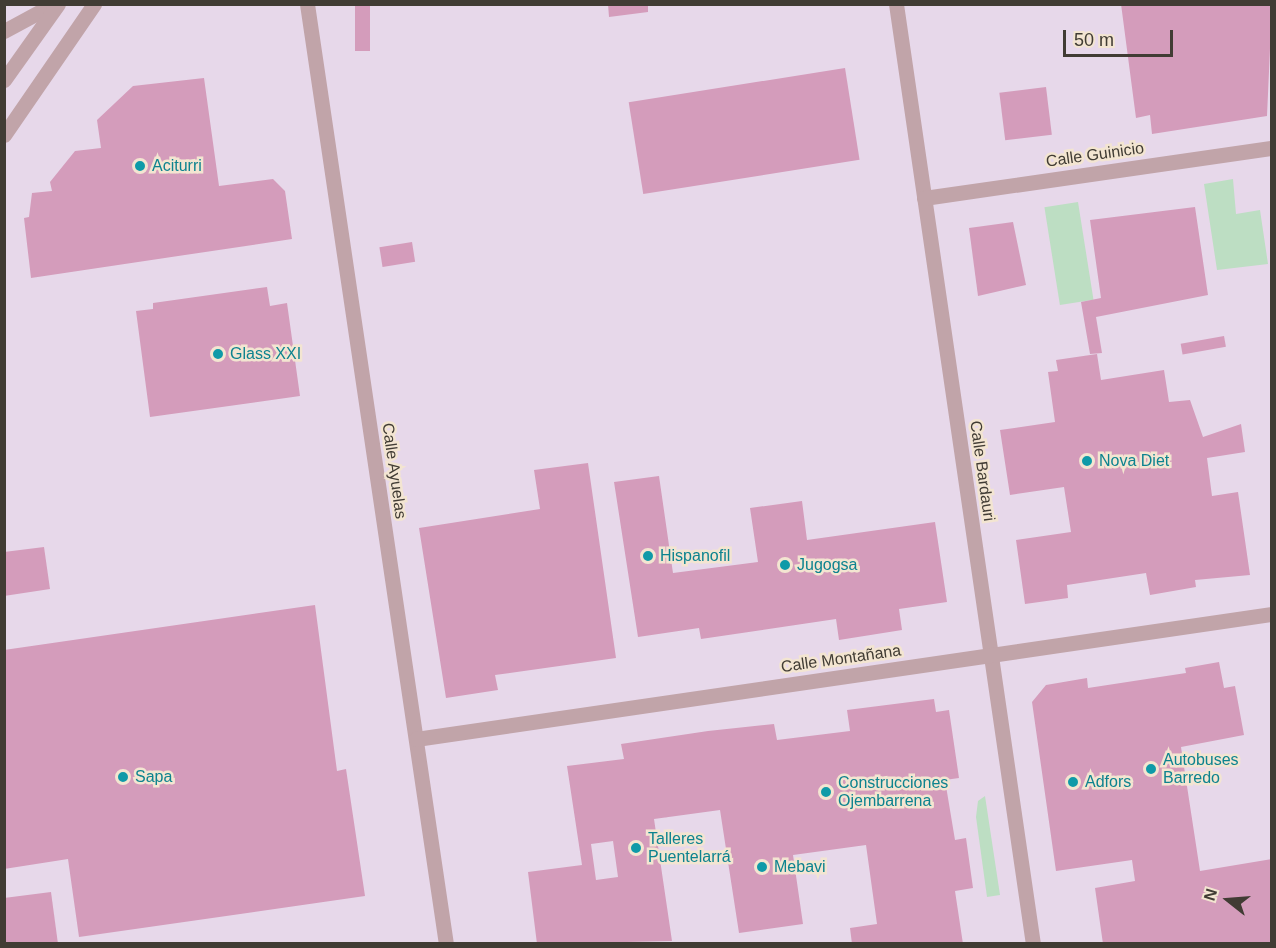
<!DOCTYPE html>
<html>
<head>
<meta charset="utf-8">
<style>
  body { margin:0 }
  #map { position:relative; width:1276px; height:948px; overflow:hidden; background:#f3e5d1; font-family:Helvetica,sans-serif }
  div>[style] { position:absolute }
  .industrial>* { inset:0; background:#e7d8ea; transform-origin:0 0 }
  .green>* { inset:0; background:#bddec3; transform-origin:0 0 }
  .building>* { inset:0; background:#d49cbb; transform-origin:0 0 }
  .minor>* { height:15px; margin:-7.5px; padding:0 7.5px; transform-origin:7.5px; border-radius:7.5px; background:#c1a4a9 }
  .dots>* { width:16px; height:16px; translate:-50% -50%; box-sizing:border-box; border:3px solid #f3e5d1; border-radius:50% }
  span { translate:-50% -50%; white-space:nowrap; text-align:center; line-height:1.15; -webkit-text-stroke:5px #f3e5d1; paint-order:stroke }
  .street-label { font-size:16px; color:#413c34 }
  .culture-label { font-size:16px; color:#0d838f }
  .left { translate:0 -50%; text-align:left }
  .frame { position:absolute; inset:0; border:6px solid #413c34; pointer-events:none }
  .north { position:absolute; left:1198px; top:870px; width:60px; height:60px; -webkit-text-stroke:4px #f3e5d1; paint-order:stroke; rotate:287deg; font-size:16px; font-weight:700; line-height:24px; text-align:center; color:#413c34 }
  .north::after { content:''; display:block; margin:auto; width:21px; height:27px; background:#413c34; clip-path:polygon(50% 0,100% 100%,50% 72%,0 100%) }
  .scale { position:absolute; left:1063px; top:30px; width:110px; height:27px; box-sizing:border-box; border:3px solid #413c34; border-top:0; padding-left:8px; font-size:18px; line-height:21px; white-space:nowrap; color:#413c34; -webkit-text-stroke:4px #f3e5d1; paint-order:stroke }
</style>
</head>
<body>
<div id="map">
  <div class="industrial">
    <i style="left:5px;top:5px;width:1266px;height:938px"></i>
  </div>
  <div class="green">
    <i style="clip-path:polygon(1233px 179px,1236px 214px,1260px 210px,1268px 264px,1217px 270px,1204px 184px)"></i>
    <i style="left:1078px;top:202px;width:99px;height:34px;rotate:81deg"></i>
    <i style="clip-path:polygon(985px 796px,1000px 895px,987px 897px,976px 817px,978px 801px)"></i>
  </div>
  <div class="building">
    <i style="left:355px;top:4px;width:15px;height:47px"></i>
    <i style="clip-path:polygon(608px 4px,648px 4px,648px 12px,609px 17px)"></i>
    <i style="clip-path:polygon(1121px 4px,1272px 4px,1267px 116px,1152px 134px,1150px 115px,1136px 118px)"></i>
    <i style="left:845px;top:68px;width:93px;height:219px;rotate:81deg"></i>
    <i style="clip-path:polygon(204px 78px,219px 186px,273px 179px,285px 191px,292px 239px,31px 278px,24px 218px,29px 217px,32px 193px,52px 191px,50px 182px,75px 151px,101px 148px,97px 120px,133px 86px)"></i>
    <i style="left:1046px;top:87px;width:48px;height:47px;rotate:83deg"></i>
    <i style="clip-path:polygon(1195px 207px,1208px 295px,1096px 317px,1102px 353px,1090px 354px,1081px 302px,1101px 298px,1090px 220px)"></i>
    <i style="clip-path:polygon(1013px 222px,1026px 285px,978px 296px,969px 228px)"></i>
    <i style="left:412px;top:242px;width:20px;height:33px;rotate:81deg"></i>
    <i style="clip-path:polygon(267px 287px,270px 306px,287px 303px,300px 396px,150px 417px,136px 311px,153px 309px,153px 303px)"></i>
    <i style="left:1224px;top:336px;width:11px;height:44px;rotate:80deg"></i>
    <i style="clip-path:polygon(1097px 354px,1101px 380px,1164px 370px,1169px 402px,1190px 400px,1203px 437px,1241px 424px,1245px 452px,1207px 458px,1212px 496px,1238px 492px,1250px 575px,1195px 580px,1196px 587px,1150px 595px,1146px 573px,1067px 585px,1068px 598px,1025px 604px,1016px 540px,1071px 532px,1064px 487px,1010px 495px,1000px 430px,1055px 422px,1048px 372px,1058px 371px,1056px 360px)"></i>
    <i style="clip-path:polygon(588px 463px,616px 658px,495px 675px,498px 690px,446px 698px,419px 528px,540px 509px,534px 470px)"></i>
    <i style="clip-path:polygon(659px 476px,673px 573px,758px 562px,750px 508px,802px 501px,807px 540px,935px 522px,947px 602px,899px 609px,902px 630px,839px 640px,836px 619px,701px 639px,699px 628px,638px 637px,614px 482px)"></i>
    <i style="clip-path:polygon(44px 547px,50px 589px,4px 596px,4px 552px)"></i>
    <i style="clip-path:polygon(315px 605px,337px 771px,346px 769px,365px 896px,79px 937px,68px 859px,4px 869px,4px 650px)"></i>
    <i style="clip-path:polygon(1219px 662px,1224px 688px,1235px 686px,1244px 735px,1181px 747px,1200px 871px,1272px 859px,1272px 944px,1103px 944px,1095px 888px,1135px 881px,1132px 860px,1056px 871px,1032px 702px,1046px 685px,1087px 678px,1088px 688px,1186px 673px,1185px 668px)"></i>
    <i style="clip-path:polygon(evenodd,934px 699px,936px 712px,949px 710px,959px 778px,945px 780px,955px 840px,966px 838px,973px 888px,955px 891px,963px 944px,852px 944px,850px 928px,877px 924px,866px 845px,793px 855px,803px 924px,739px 933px,720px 810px,654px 819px,672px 941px,537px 944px,528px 872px,582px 865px,567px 766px,624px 759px,621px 744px,708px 731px,774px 724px,777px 740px,850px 731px,847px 710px,934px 699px,613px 841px,618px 877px,596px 880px,591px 844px,613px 841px)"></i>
    <i style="clip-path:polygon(51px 892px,58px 944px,4px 944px,4px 898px)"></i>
  </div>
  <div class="minor">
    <i style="left:307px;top:4px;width:950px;rotate:81.59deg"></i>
    <i style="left:896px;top:4px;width:950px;rotate:81.71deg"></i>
    <i style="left:4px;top:31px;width:57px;rotate:-28.4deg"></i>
    <i style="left:4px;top:80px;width:93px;rotate:-54.6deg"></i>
    <i style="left:4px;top:135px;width:159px;rotate:-55.5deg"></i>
    <i style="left:924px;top:198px;width:352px;rotate:-8.2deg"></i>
    <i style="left:416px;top:739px;width:865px;rotate:-8.31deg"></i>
  </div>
  <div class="dots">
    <i style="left:140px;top:166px;background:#0f9aa8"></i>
    <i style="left:218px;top:354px;background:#0f9aa8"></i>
    <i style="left:1087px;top:461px;background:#0f9aa8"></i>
    <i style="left:648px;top:556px;background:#0f9aa8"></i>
    <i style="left:785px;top:565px;background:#0f9aa8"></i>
    <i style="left:1151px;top:769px;background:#0f9aa8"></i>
    <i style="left:123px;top:777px;background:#0f9aa8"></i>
    <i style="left:1073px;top:782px;background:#0f9aa8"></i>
    <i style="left:826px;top:792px;background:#0f9aa8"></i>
    <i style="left:636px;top:848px;background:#0f9aa8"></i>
    <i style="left:762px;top:867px;background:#0f9aa8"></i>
  </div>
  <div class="street-label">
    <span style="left:1095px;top:155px;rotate:-8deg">Calle Guinicio</span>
    <span style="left:394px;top:471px;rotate:82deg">Calle Ayuelas</span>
    <span style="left:982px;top:471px;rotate:82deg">Calle Bardauri</span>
    <span style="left:841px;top:659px;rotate:-8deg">Calle Montañana</span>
  </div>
  <div class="culture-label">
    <span class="left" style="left:152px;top:166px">Aciturri</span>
    <span class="left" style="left:230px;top:354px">Glass XXI</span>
    <span class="left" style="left:1099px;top:461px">Nova Diet</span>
    <span class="left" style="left:660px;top:556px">Hispanofil</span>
    <span class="left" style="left:797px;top:565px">Jugogsa</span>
    <span class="left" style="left:1163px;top:769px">Autobuses<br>Barredo</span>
    <span class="left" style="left:135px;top:777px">Sapa</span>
    <span class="left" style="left:1085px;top:782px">Adfors</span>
    <span class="left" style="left:838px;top:792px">Construcciones<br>Ojembarrena</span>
    <span class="left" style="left:648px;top:848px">Talleres<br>Puentelarrá</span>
    <span class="left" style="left:774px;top:867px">Mebavi</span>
  </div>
  <div class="frame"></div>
  <div class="north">N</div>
  <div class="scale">50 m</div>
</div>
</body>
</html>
